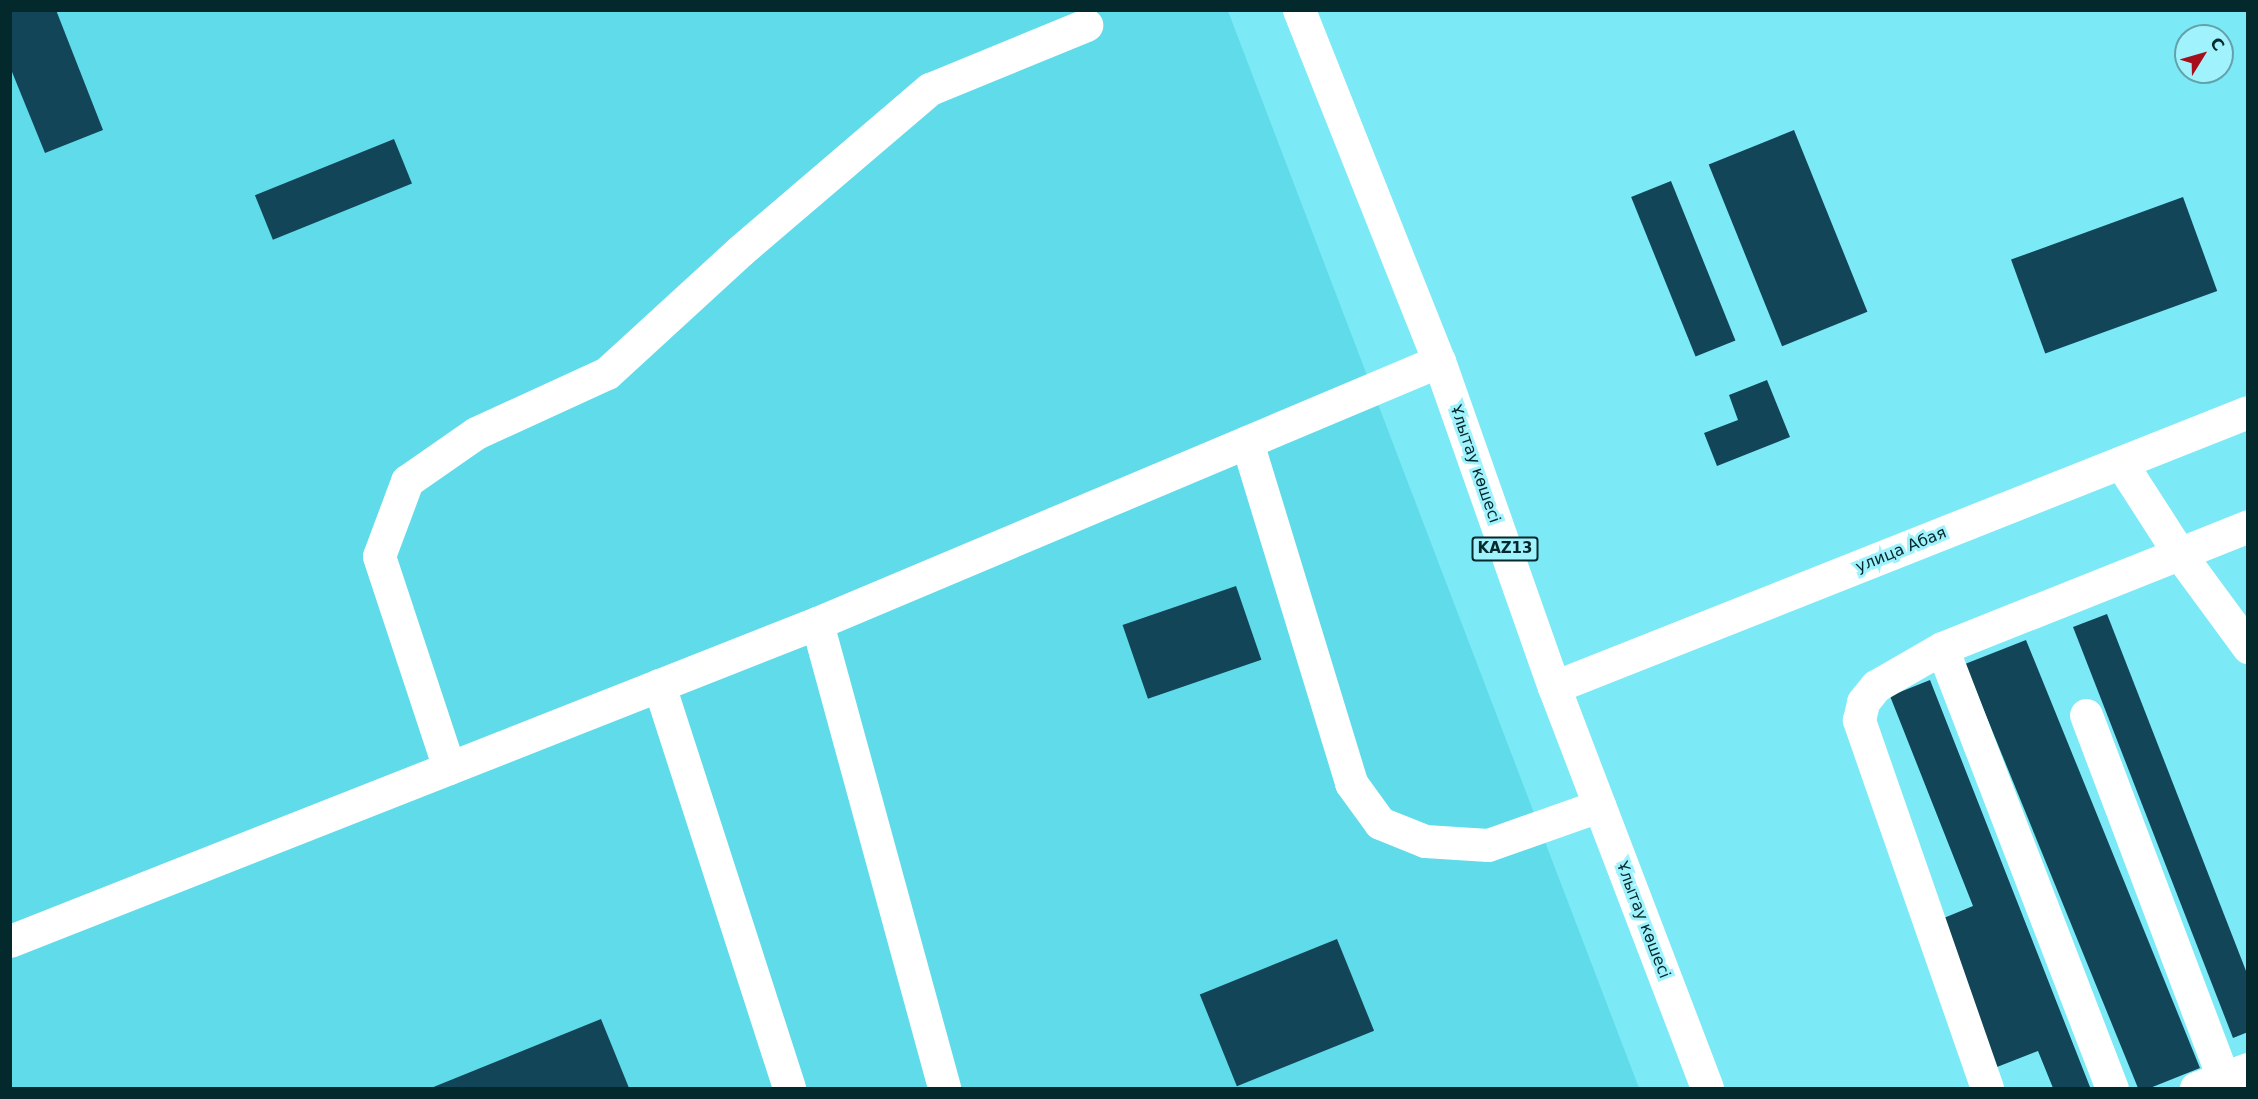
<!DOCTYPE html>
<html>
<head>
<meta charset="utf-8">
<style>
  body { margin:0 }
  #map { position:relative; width:2258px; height:1099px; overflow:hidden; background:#7ce9f6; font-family:"DejaVu Sans",sans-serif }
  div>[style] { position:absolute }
  .built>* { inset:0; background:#60dbea }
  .building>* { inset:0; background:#114557; transform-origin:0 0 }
  .minor>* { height:33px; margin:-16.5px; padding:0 16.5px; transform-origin:16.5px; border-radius:16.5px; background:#fff }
  .major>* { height:33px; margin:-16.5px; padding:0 16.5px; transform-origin:16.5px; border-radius:16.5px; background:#fff }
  span { translate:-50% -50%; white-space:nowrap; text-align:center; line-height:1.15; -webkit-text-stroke:6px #a0f3fd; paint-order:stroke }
  .shield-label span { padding:2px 4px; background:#a0f3fd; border:2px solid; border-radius:4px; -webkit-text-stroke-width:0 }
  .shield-label { font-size:15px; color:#04292d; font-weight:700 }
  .street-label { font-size:16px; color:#04292d }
  .frame { position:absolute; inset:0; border:12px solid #04292d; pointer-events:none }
  .north { position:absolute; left:2174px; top:24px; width:60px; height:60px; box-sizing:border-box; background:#a0f3fd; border:2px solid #62a2aa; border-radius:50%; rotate:53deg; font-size:16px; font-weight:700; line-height:24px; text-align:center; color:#04292d }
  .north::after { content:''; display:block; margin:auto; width:21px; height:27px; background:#a50e1a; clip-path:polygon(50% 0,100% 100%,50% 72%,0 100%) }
</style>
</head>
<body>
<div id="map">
  <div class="built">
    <i style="clip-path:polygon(10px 11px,1228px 11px,1639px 1088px,11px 1088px)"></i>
  </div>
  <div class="building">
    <i style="clip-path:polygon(10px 10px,56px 10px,103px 130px,45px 153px,10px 67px)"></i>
    <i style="left:1794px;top:130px;width:196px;height:92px;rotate:68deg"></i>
    <i style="left:394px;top:139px;width:48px;height:150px;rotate:68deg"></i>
    <i style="left:1671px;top:181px;width:172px;height:43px;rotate:68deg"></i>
    <i style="left:2183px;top:197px;width:100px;height:183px;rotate:70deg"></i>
    <i style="clip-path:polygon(1767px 380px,1790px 437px,1717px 466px,1704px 433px,1738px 420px,1729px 395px)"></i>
    <i style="left:1236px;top:586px;width:78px;height:120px;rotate:71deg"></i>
    <i style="clip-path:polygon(2107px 614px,2248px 976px,2248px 1032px,2233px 1038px,2073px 627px)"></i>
    <i style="clip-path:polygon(2026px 640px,2200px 1068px,2150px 1088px,2138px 1088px,1965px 664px)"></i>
    <i style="clip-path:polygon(1930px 680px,2090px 1087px,2088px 1088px,2053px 1088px,2038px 1051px,1997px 1067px,1939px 920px,1973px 906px,1890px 696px)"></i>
    <i style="left:1337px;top:939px;width:99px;height:148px;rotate:68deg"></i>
    <i style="clip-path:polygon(601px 1019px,629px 1088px,431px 1088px)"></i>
  </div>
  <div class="minor">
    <i style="left:1247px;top:442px;width:357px;rotate:73deg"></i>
    <i style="left:1351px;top:783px;width:49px;rotate:54.1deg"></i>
    <i style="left:1380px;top:823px;width:48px;rotate:21.8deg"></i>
    <i style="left:1425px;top:841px;width:63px;rotate:3.6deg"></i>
    <i style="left:1488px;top:845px;width:118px;rotate:-19.4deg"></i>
    <i style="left:2121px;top:463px;width:107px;rotate:57.2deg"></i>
    <i style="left:2179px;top:553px;width:117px;rotate:53.7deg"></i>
    <i style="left:817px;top:623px;width:482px;rotate:74.7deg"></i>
    <i style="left:1942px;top:648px;width:472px;rotate:68.9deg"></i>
    <i style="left:659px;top:685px;width:423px;rotate:72.1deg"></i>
    <i style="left:1554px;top:687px;width:746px;rotate:-21.62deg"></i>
    <i style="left:2086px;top:715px;width:388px;rotate:69.3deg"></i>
    <i style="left:449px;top:768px;width:223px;rotate:-108.3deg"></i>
    <i style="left:379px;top:556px;width:80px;rotate:-69.5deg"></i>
    <i style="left:407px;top:481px;width:84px;rotate:-34.8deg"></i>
    <i style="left:476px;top:433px;width:144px;rotate:-24.6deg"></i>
    <i style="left:607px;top:373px;width:180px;rotate:-42.5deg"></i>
    <i style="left:740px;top:251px;width:250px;rotate:-40.5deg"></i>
    <i style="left:930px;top:89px;width:169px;rotate:-22.3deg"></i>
    <i style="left:10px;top:941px;width:867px;rotate:-21.51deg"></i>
    <i style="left:817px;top:623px;width:675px;rotate:-22.84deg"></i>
    <i style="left:1987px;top:1088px;width:390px;rotate:-109.2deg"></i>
    <i style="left:1859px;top:720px;width:18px;rotate:-77deg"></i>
    <i style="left:1863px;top:702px;width:21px;rotate:-51deg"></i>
    <i style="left:1876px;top:686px;width:76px;rotate:-29.9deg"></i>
    <i style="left:1942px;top:648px;width:329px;rotate:-21.7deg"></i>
    <i style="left:2196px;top:1088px;width:55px;rotate:-20.1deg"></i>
  </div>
  <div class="major">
    <i style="left:1299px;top:10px;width:378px;rotate:68.3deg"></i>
    <i style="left:1439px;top:361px;width:346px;rotate:70.6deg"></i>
    <i style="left:1554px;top:687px;width:429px;rotate:69.1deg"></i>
  </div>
  <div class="shield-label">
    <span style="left:1505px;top:549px">KAZ13</span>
  </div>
  <div class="street-label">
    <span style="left:1475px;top:464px;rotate:71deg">Ұлытау көшесі</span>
    <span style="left:1901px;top:550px;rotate:-22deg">улица Абая</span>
    <span style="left:1643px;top:920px;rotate:69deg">Ұлытау көшесі</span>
  </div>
  <div class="frame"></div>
  <div class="north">С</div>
</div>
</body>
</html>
